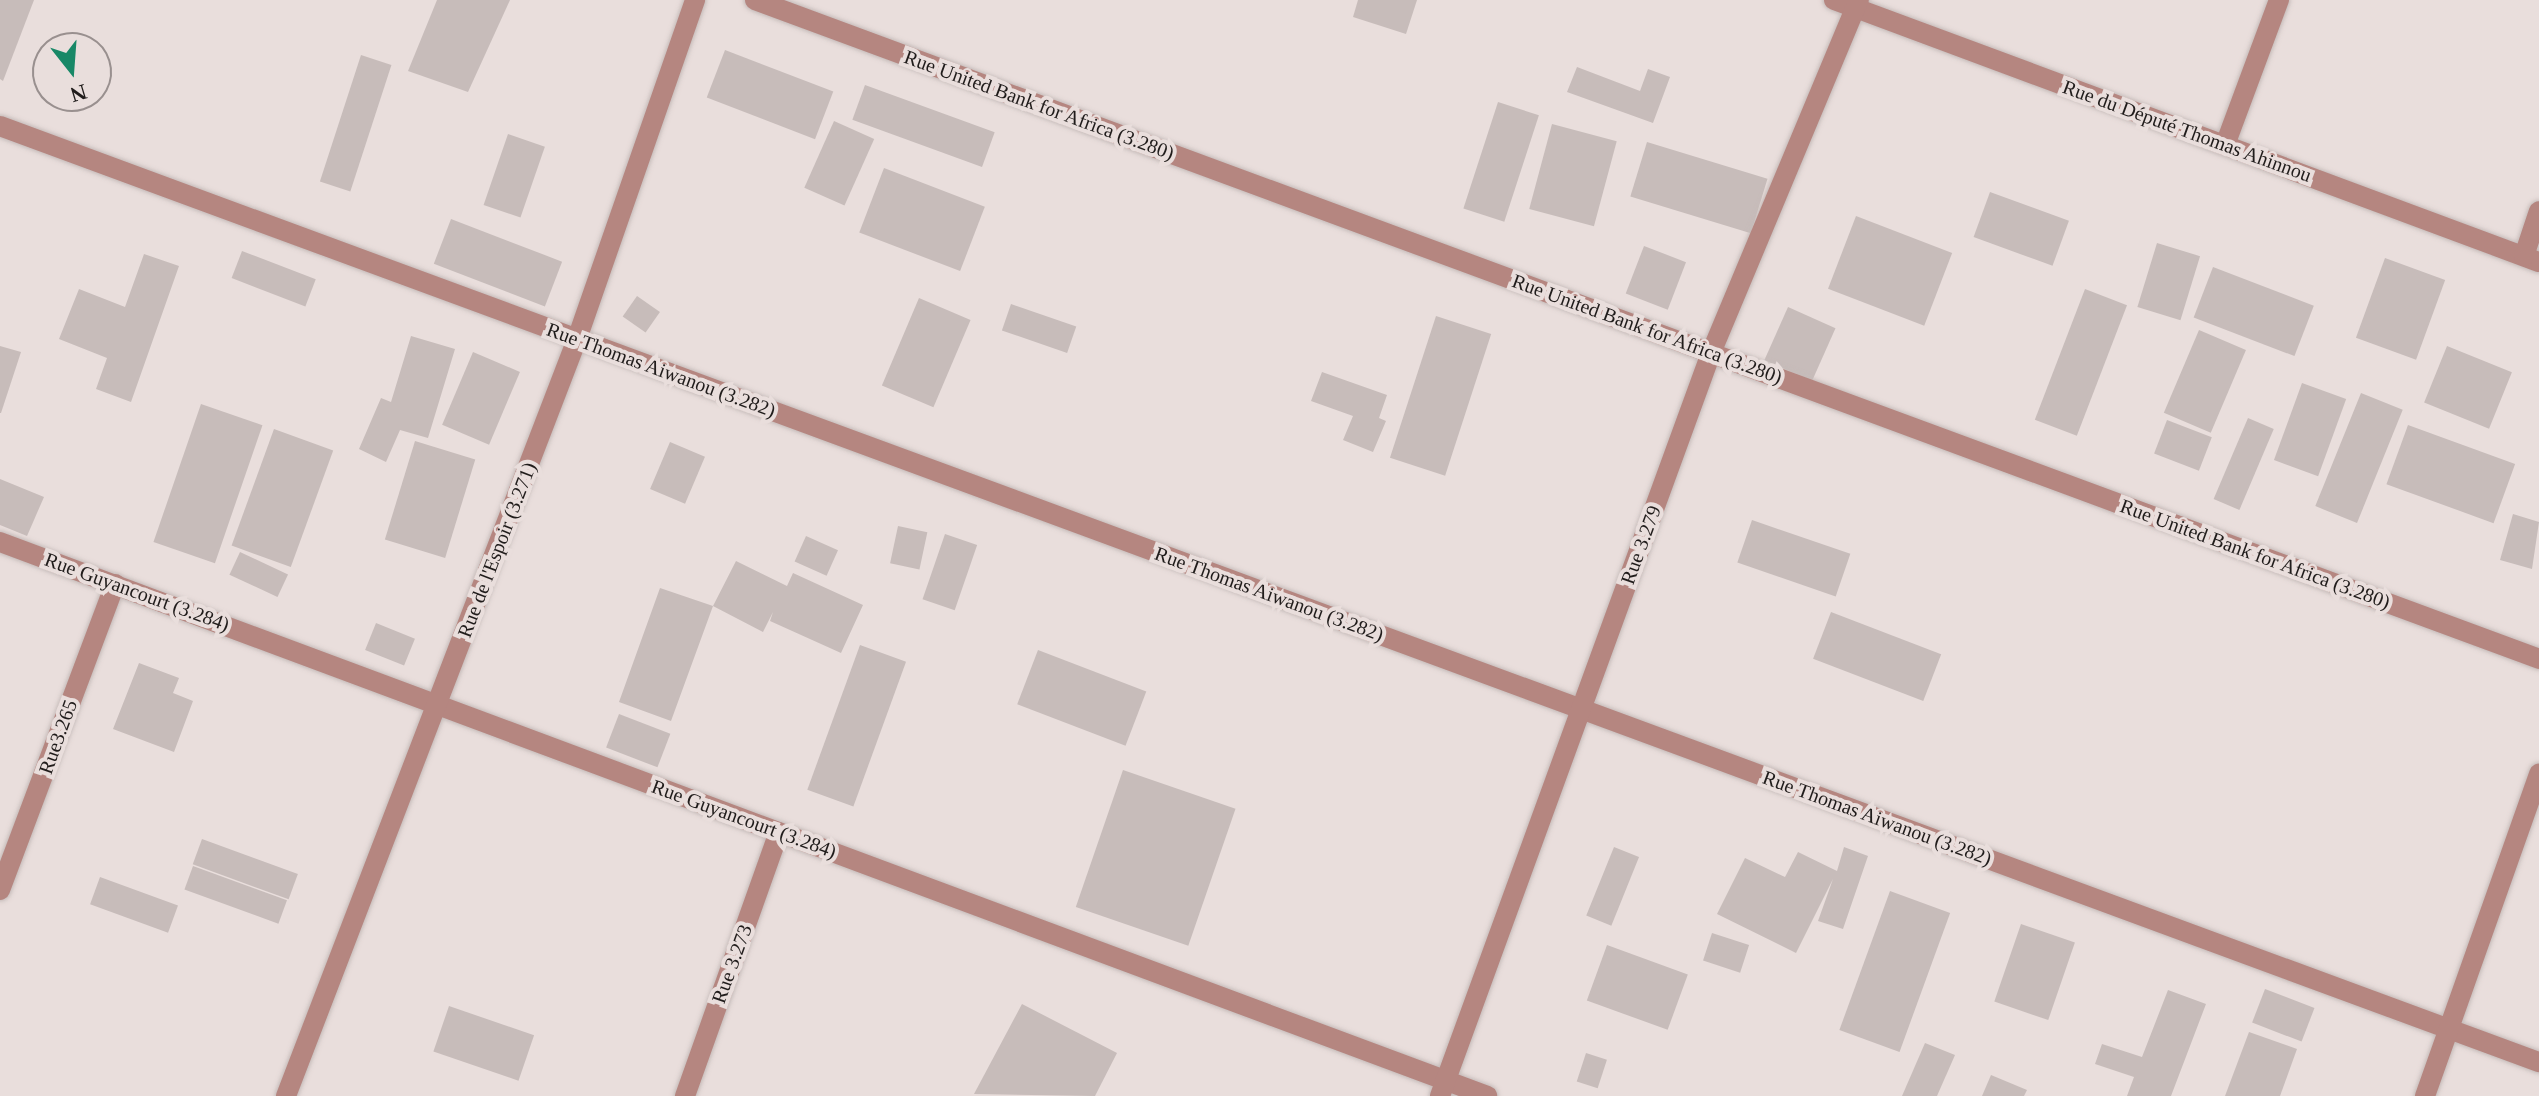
<!DOCTYPE html>
<html>
<head>
<meta charset="utf-8">
<style>
  body { margin:0 }
  #map { position:relative; width:2539px; height:1096px; overflow:hidden; background:#e9dedc; font-family:"Times New Roman",serif }
  div>[style] { position:absolute }
  .building>* { inset:0; background:#c7bcba; transform-origin:0 0 }
  .roads { filter:drop-shadow(0 0 2px #c5bbb9) drop-shadow(0 0 2px #c5bbb9) }
  .minor>* { height:20px; margin:-10px; padding:0 10px; transform-origin:10px; border-radius:10px; background:#b58680 }
  span { translate:-50% -50%; white-space:nowrap; text-align:center; line-height:1.15; -webkit-text-stroke:8px #e9dedc; paint-order:stroke }
  .street-label { font-size:20px; color:#201c1b }
  .north { position:absolute; left:32px; top:32px; width:80px; height:80px; box-sizing:border-box; background:#e9dedc; border:2px solid #99908f; border-radius:50%; rotate:163deg; font-size:22px; font-weight:700; line-height:32px; text-align:center; color:#201c1b }
  .north::after { content:''; display:block; margin:auto; width:28px; height:36px; background:#188867; clip-path:polygon(50% 0,100% 100%,50% 72%,0 100%) }
</style>
</head>
<body>
<div id="map">
  <div class="building">
    <i style="clip-path:polygon(0 0,34px 0,3px 81px,0 79px)"></i>
    <i style="clip-path:polygon(437px 0,510px 0,468px 92px,408px 71px)"></i>
    <i style="clip-path:polygon(1358px 0,1417px 0,1406px 34px,1353px 17px)"></i>
    <i style="left:725px;top:50px;width:116px;height:51px;rotate:21deg"></i>
    <i style="left:361px;top:55px;width:32px;height:133px;rotate:18deg"></i>
    <i style="clip-path:polygon(1577px 67px,1640px 91px,1648px 69px,1670px 77px,1653px 123px,1567px 92px)"></i>
    <i style="left:865px;top:85px;width:138px;height:37px;rotate:20deg"></i>
    <i style="left:1498px;top:102px;width:43px;height:112px;rotate:18deg"></i>
    <i style="left:834px;top:121px;width:44px;height:73px;rotate:24deg"></i>
    <i style="left:1552px;top:124px;width:67px;height:88px;rotate:15deg"></i>
    <i style="left:508px;top:134px;width:39px;height:75px;rotate:19deg"></i>
    <i style="left:1647px;top:142px;width:126px;height:57px;rotate:17deg"></i>
    <i style="left:884px;top:168px;width:108px;height:69px;rotate:21deg"></i>
    <i style="left:1990px;top:192px;width:84px;height:48px;rotate:20deg"></i>
    <i style="left:1856px;top:216px;width:103px;height:78px;rotate:21deg"></i>
    <i style="left:451px;top:219px;width:119px;height:48px;rotate:21deg"></i>
    <i style="left:2157px;top:243px;width:45px;height:67px;rotate:17deg"></i>
    <i style="left:1644px;top:246px;width:45px;height:51px;rotate:21deg"></i>
    <i style="left:242px;top:251px;width:79px;height:29px;rotate:21deg"></i>
    <i style="clip-path:polygon(144px 254px,179px 266px,131px 402px,96px 389px,107px 358px,59px 339px,79px 289px,125px 307px)"></i>
    <i style="left:2385px;top:258px;width:64px;height:85px;rotate:20deg"></i>
    <i style="left:2213px;top:267px;width:108px;height:54px;rotate:21deg"></i>
    <i style="left:2085px;top:289px;width:45px;height:140px;rotate:21deg"></i>
    <i style="left:637px;top:296px;width:28px;height:25px;rotate:35deg"></i>
    <i style="left:919px;top:298px;width:56px;height:95px;rotate:23deg"></i>
    <i style="left:1011px;top:304px;width:69px;height:28px;rotate:19deg"></i>
    <i style="left:1788px;top:307px;width:52px;height:58px;rotate:24deg"></i>
    <i style="left:1436px;top:316px;width:58px;height:149px;rotate:18deg"></i>
    <i style="left:2199px;top:330px;width:51px;height:90px;rotate:23deg"></i>
    <i style="clip-path:polygon(411px 336px,455px 349px,428px 438px,400px 430px,386px 462px,359px 449px,381px 398px,391px 402px)"></i>
    <i style="clip-path:polygon(0 346px,21px 352px,1px 413px,0 413px)"></i>
    <i style="left:2447px;top:346px;width:70px;height:61px;rotate:22deg"></i>
    <i style="left:473px;top:352px;width:51px;height:79px;rotate:23deg"></i>
    <i style="clip-path:polygon(1322px 372px,1387px 395px,1379px 418px,1386px 421px,1373px 452px,1343px 440px,1353px 416px,1311px 401px)"></i>
    <i style="left:2302px;top:383px;width:47px;height:82px;rotate:20deg"></i>
    <i style="left:2361px;top:393px;width:45px;height:122px;rotate:22deg"></i>
    <i style="left:201px;top:404px;width:65px;height:146px;rotate:19deg"></i>
    <i style="left:2248px;top:418px;width:28px;height:88px;rotate:23deg"></i>
    <i style="left:2167px;top:420px;width:48px;height:36px;rotate:21deg"></i>
    <i style="left:2408px;top:425px;width:114px;height:63px;rotate:20deg"></i>
    <i style="left:274px;top:429px;width:63px;height:124px;rotate:20deg"></i>
    <i style="left:415px;top:441px;width:63px;height:103px;rotate:17deg"></i>
    <i style="left:670px;top:442px;width:38px;height:51px;rotate:23deg"></i>
    <i style="clip-path:polygon(0 479px,44px 497px,27px 536px,0 525px)"></i>
    <i style="clip-path:polygon(2513px 514px,2539px 522px,2532px 569px,2500px 560px)"></i>
    <i style="left:1752px;top:520px;width:104px;height:45px;rotate:19deg"></i>
    <i style="left:898px;top:526px;width:30px;height:38px;rotate:12deg"></i>
    <i style="left:945px;top:534px;width:34px;height:69px;rotate:19deg"></i>
    <i style="left:806px;top:536px;width:35px;height:28px;rotate:24deg"></i>
    <i style="left:240px;top:552px;width:53px;height:25px;rotate:25deg"></i>
    <i style="clip-path:polygon(736px 561px,787px 586px,793px 573px,863px 605px,841px 653px,770px 621px,773px 612px,763px 632px,713px 606px,671px 721px,619px 702px,660px 588px,713px 606px)"></i>
    <i style="left:1831px;top:612px;width:118px;height:50px;rotate:21deg"></i>
    <i style="left:376px;top:623px;width:42px;height:29px;rotate:22deg"></i>
    <i style="left:860px;top:645px;width:49px;height:154px;rotate:20deg"></i>
    <i style="left:1038px;top:650px;width:116px;height:58px;rotate:21deg"></i>
    <i style="clip-path:polygon(139px 663px,179px 678px,173px 693px,193px 701px,174px 752px,113px 729px)"></i>
    <i style="left:619px;top:714px;width:55px;height:36px;rotate:21deg"></i>
    <i style="left:1123px;top:770px;width:119px;height:145px;rotate:19deg"></i>
    <i style="left:202px;top:839px;width:102px;height:27px;rotate:20deg"></i>
    <i style="left:1614px;top:847px;width:27px;height:74px;rotate:22deg"></i>
    <i style="clip-path:polygon(1844px 847px,1868px 856px,1843px 929px,1818px 921px,1833px 879px,1796px 953px,1717px 914px,1745px 858px,1785px 877px,1798px 852px,1837px 871px)"></i>
    <i style="left:193px;top:866px;width:100px;height:25px;rotate:20deg"></i>
    <i style="left:100px;top:877px;width:83px;height:29px;rotate:20deg"></i>
    <i style="left:1890px;top:891px;width:64px;height:148px;rotate:20deg"></i>
    <i style="left:2021px;top:924px;width:57px;height:82px;rotate:19deg"></i>
    <i style="left:1712px;top:933px;width:39px;height:29px;rotate:18deg"></i>
    <i style="left:1607px;top:945px;width:86px;height:59px;rotate:20deg"></i>
    <i style="left:2265px;top:989px;width:53px;height:36px;rotate:21deg"></i>
    <i style="clip-path:polygon(2168px 990px,2206px 1004px,2171px 1096px,2127px 1096px,2134px 1077px,2095px 1064px,2102px 1044px,2142px 1057px)"></i>
    <i style="clip-path:polygon(1022px 1004px,1117px 1053px,1095px 1096px,974px 1094px)"></i>
    <i style="left:449px;top:1006px;width:90px;height:48px;rotate:19deg"></i>
    <i style="clip-path:polygon(2249px 1032px,2297px 1049px,2280px 1096px,2225px 1096px)"></i>
    <i style="clip-path:polygon(1925px 1043px,1955px 1055px,1937px 1096px,1902px 1096px)"></i>
    <i style="left:1586px;top:1053px;width:22px;height:30px;rotate:18deg"></i>
    <i style="clip-path:polygon(1991px 1075px,2027px 1090px,2024px 1096px,1982px 1096px)"></i>
  </div>
  <div class="roads">
    <div class="minor">
      <i style="left:755px;top:0;width:1902px;rotate:20.27deg"></i>
      <i style="left:1834px;top:0;width:752px;rotate:20.39deg"></i>
      <i style="left:0;top:126px;width:2706px;rotate:20.24deg"></i>
      <i style="left:2225px;top:145px;width:155px;rotate:-69.6deg"></i>
      <i style="left:2524px;top:256px;width:47px;rotate:-71.6deg"></i>
      <i style="left:0;top:542px;width:1587px;rotate:20.43deg"></i>
      <i style="left:0;top:890px;width:327px;rotate:-69.4deg"></i>
      <i style="left:286px;top:1096px;width:811px;rotate:-68.97deg"></i>
      <i style="left:577px;top:339px;width:359px;rotate:-70.8deg"></i>
      <i style="left:685px;top:1096px;width:280px;rotate:-70.4deg"></i>
      <i style="left:1440px;top:1096px;width:791px;rotate:-69.96deg"></i>
      <i style="left:1711px;top:353px;width:383px;rotate:-67.3deg"></i>
      <i style="left:2425px;top:1096px;width:342px;rotate:-70.5deg"></i>
    </div>
  </div>
  <div class="street-label">
    <span style="left:1039px;top:105px;rotate:20deg">Rue United Bank for Africa (3.280)</span>
    <span style="left:2187px;top:131px;rotate:20deg">Rue du Député Thomas Ahinnou</span>
    <span style="left:1647px;top:329px;rotate:20deg">Rue United Bank for Africa (3.280)</span>
    <span style="left:661px;top:370px;rotate:20deg">Rue Thomas Aiwanou (3.282)</span>
    <span style="left:1641px;top:545px;rotate:-70deg">Rue 3.279</span>
    <span style="left:497px;top:550px;rotate:-69deg">Rue de l'Espoir (3.271)</span>
    <span style="left:2255px;top:554px;rotate:20deg">Rue United Bank for Africa (3.280)</span>
    <span style="left:137px;top:592px;rotate:20deg">Rue Guyancourt (3.284)</span>
    <span style="left:1269px;top:594px;rotate:20deg">Rue Thomas Aiwanou (3.282)</span>
    <span style="left:58px;top:737px;rotate:-70deg">Rue3.265</span>
    <span style="left:1877px;top:818px;rotate:20deg">Rue Thomas Aiwanou (3.282)</span>
    <span style="left:744px;top:819px;rotate:20deg">Rue Guyancourt (3.284)</span>
    <span style="left:732px;top:964px;rotate:-70deg">Rue 3.273</span>
  </div>
  <div class="north">N</div>
</div>
</body>
</html>
